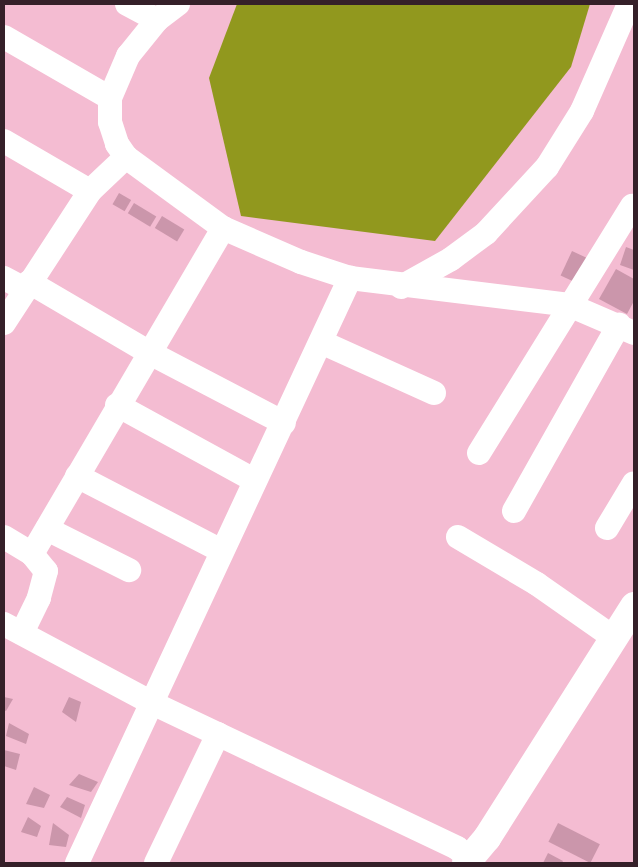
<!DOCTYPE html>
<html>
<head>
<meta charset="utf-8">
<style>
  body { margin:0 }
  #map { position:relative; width:638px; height:867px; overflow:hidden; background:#f4bcd2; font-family:"DejaVu Sans",sans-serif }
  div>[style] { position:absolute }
  .water>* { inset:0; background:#91981e }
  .building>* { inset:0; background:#cb96ab; transform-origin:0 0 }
  .minor>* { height:24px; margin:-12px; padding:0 12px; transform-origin:12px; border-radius:12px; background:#fff }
  .tertiary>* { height:28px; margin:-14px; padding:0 14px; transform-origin:14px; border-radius:14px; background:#fff }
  span { translate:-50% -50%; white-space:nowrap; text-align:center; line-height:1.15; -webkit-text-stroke:4.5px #facdde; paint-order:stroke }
  .frame { position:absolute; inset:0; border:5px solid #352029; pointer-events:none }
</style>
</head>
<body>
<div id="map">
  <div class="water">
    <i style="clip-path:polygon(237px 4px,590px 4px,571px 67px,435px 241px,241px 216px,209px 78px)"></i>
  </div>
  <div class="building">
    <i style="left:119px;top:193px;width:14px;height:13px;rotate:30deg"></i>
    <i style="left:134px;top:203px;width:26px;height:12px;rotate:31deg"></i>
    <i style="left:162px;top:216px;width:26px;height:14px;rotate:31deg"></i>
    <i style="clip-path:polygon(626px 247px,634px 250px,634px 270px,620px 265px)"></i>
    <i style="left:572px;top:251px;width:19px;height:27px;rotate:25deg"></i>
    <i style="clip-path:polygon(616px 269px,634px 279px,634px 301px,627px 314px,599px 299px)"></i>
    <i style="clip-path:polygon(4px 697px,13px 699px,6px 711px,4px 710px)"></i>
    <i style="clip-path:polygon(69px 697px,81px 702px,76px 722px,62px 712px)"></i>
    <i style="clip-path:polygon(9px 723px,29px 734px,26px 744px,6px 736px)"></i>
    <i style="clip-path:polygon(4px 750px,20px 754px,16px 770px,4px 766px)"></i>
    <i style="clip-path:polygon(79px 774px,98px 782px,91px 792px,69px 785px)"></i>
    <i style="clip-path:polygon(34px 787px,50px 795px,44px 808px,26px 804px)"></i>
    <i style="clip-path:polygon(67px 797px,85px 805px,81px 818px,60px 807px)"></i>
    <i style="clip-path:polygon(28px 817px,41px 826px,37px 837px,21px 832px)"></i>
    <i style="clip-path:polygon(53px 823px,69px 835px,66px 847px,49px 845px)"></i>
    <i style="left:558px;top:823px;width:47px;height:21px;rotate:27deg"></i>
    <i style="clip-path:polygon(548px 853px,563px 861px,562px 863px,543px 863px)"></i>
  </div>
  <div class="minor">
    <i style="left:127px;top:4px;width:34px;rotate:28deg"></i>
    <i style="left:178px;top:4px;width:26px;rotate:143deg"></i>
    <i style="left:157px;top:20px;width:46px;rotate:128.9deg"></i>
    <i style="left:128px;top:56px;width:46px;rotate:113.2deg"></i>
    <i style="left:110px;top:98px;width:24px;rotate:90deg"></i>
    <i style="left:110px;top:122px;width:23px;rotate:72deg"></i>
    <i style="left:117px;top:144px;width:16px;rotate:55deg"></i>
    <i style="left:126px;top:157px;width:120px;rotate:36.2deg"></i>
    <i style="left:223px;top:228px;width:85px;rotate:23.6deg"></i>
    <i style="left:301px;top:262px;width:52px;rotate:18.1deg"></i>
    <i style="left:350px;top:278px;width:221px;rotate:7deg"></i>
    <i style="left:569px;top:305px;width:71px;rotate:23.3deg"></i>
    <i style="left:4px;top:37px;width:122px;rotate:29.9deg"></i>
    <i style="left:4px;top:141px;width:99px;rotate:30.2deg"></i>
    <i style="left:4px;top:278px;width:24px;rotate:28deg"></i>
    <i style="left:29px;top:282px;width:140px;rotate:30.4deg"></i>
    <i style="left:150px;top:353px;width:151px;rotate:27.6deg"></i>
    <i style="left:401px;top:287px;width:57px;rotate:-29.2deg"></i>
    <i style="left:451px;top:259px;width:44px;rotate:-36.6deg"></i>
    <i style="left:486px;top:233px;width:90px;rotate:-47.3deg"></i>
    <i style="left:547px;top:167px;width:66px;rotate:-58deg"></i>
    <i style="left:582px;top:111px;width:117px;rotate:-66.3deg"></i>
    <i style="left:4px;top:323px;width:158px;rotate:-56.9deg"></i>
    <i style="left:90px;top:191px;width:50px;rotate:-43.4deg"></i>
    <i style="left:321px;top:342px;width:124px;rotate:24.3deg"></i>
    <i style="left:117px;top:405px;width:156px;rotate:28.7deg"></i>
    <i style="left:479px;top:453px;width:291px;rotate:-58.2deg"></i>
    <i style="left:77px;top:476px;width:161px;rotate:27.4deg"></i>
    <i style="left:514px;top:511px;width:214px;rotate:-60.6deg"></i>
    <i style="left:607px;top:528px;width:52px;rotate:-59deg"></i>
    <i style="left:47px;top:529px;width:92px;rotate:26.6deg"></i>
    <i style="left:4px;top:537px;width:33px;rotate:31deg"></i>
    <i style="left:32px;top:554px;width:22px;rotate:51deg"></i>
    <i style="left:46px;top:571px;width:28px;rotate:105deg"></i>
    <i style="left:39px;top:598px;width:39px;rotate:116deg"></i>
    <i style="left:458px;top:537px;width:92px;rotate:30.7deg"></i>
    <i style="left:537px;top:584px;width:94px;rotate:35deg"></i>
    <i style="left:32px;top:554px;width:378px;rotate:-59.6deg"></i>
    <i style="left:4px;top:624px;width:166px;rotate:28.1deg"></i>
    <i style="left:150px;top:702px;width:340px;rotate:25.4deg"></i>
    <i style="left:457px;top:848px;width:18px;rotate:38deg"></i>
    <i style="left:77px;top:863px;width:646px;rotate:-64.98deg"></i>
    <i style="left:156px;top:863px;width:143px;rotate:-64.3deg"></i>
  </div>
  <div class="tertiary">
    <i style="left:466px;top:863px;width:33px;rotate:-50deg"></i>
    <i style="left:487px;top:838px;width:275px;rotate:-57.6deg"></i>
  </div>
  <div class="frame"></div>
</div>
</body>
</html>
